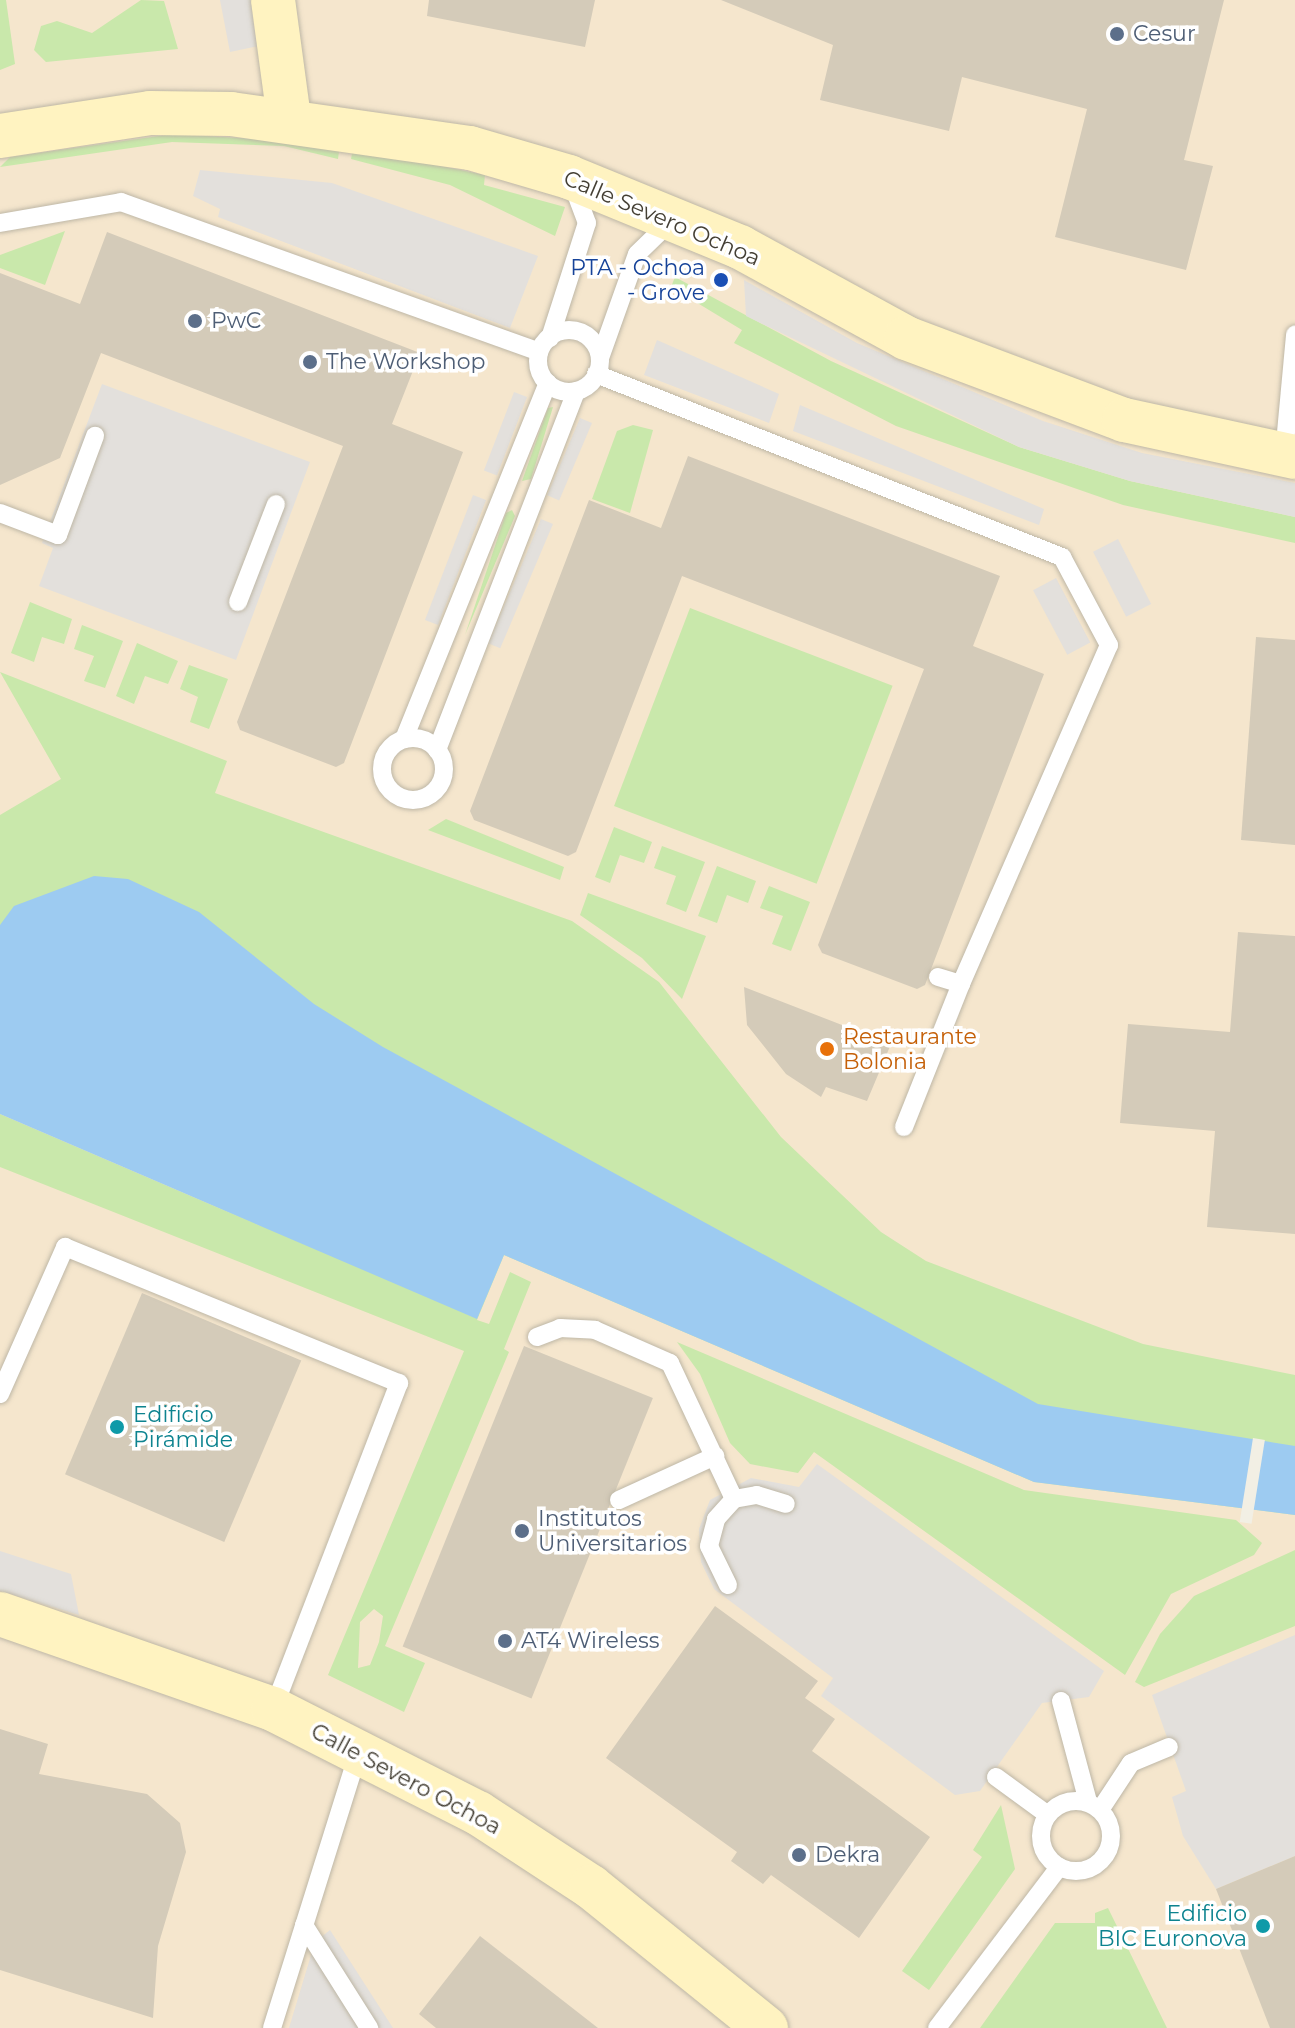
<!DOCTYPE html>
<html>
<head>
<meta charset="utf-8">
<style>
  body { margin:0 }
  #map { position:relative; width:1295px; height:2028px; overflow:hidden; background:#f2efe4; font-family:Montserrat,sans-serif }
  div>[style] { position:absolute }
  .commercial>* { inset:0; background:#f5e6cd; transform-origin:0 0 }
  .green>* { inset:0; background:#c9e8ab; transform-origin:0 0 }
  .parking>* { inset:0; background:#e3e0dc; transform-origin:0 0 }
  .water>* { inset:0; background:#9dcbf1 }
  .pier>* { inset:0; background:#f2efe4; transform-origin:0 0 }
  .building>* { inset:0; background:#d4cbb9; transform-origin:0 0 }
  .roads { filter:drop-shadow(0 0 2px #beb7a6) drop-shadow(0 0 2px #beb7a6) }
  .lane>* { height:18px; margin:-9px; padding:0 9px; transform-origin:9px; border-radius:9px; background:#fff }
  .lane>.ring { margin:-9px; padding:0; box-sizing:content-box; background:none; border:18px solid #fff; border-radius:50% }
  .secondary>* { height:44px; margin:-22px; padding:0 22px; transform-origin:22px; border-radius:22px; background:#fff3c1 }
  .dots>* { width:22px; height:22px; translate:-50% -50%; box-sizing:border-box; border:4px solid #fff; border-radius:50% }
  span { translate:-50% -50%; white-space:nowrap; text-align:center; line-height:1.15; -webkit-text-stroke:7px #fff; paint-order:stroke }
  .service-label { font-size:22px; color:#4e5e75 }
  .left { translate:0 -50%; text-align:left }
  .street-label { font-size:22px; color:#443f34 }
  .transit-label { font-size:22px; color:#164399 }
  .right { translate:-100% -50%; text-align:right }
  .food-label { font-size:22px; color:#c56008 }
  .culture-label { font-size:22px; color:#0d838f }
</style>
</head>
<body>
<div id="map">
  <div class="commercial">
    <i style="left:0;top:0;width:1295px;height:2028px"></i>
  </div>
  <div class="green">
    <i style="clip-path:polygon(0 0,6px 0,15px 64px,0 70px)"></i>
    <i style="clip-path:polygon(141px 0,164px 1px,178px 49px,46px 62px,34px 50px,41px 26px,57px 21px,92px 33px)"></i>
    <i style="clip-path:polygon(173px 134px,340px 144px,338px 159px,284px 146px,172px 142px,0 167px,10px 157px)"></i>
    <i style="clip-path:polygon(353px 148px,485px 175px,484px 185px,565px 207px,555px 236px,450px 185px,351px 159px)"></i>
    <i style="clip-path:polygon(65px 231px,45px 285px,0 268px,0 255px)"></i>
    <i style="clip-path:polygon(675px 277px,831px 361px,1019px 447px,1130px 481px,1295px 517px,1295px 543px,1123px 505px,896px 426px,734px 343px,742px 330px,671px 287px)"></i>
    <i style="clip-path:polygon(553px 407px,531px 479px,522px 481px,548px 408px)"></i>
    <i style="clip-path:polygon(633px 425px,653px 430px,630px 513px,592px 499px,617px 431px)"></i>
    <i style="clip-path:polygon(512px 510px,515px 516px,465px 635px,506px 513px)"></i>
    <i style="clip-path:polygon(30px 602px,72px 619px,64px 644px,42px 637px,34px 662px,11px 653px)"></i>
    <i style="left:690px;top:608px;width:217px;height:212px;rotate:21deg"></i>
    <i style="clip-path:polygon(82px 625px,123px 641px,105px 688px,84px 681px,94px 656px,74px 649px)"></i>
    <i style="clip-path:polygon(137px 643px,178px 661px,168px 684px,145px 676px,134px 704px,116px 696px)"></i>
    <i style="clip-path:polygon(189px 665px,228px 679px,209px 729px,190px 722px,198px 697px,180px 689px)"></i>
    <i style="clip-path:polygon(evenodd,0 672px,227px 761px,215px 793px,572px 921px,659px 982px,781px 1137px,881px 1232px,926px 1261px,1143px 1344px,1295px 1375px,1295px 1515px,1034px 1482px,504px 1255px,477px 1320px,489px 1324px,510px 1272px,531px 1282px,504px 1349px,509px 1352px,385px 1646px,425px 1663px,404px 1712px,328px 1675px,464px 1351px,0 1167px,0 1114px,263px 1227px,0 1112px,0 815px,61px 779px,0 672px,374px 1609px,383px 1616px,379px 1642px,370px 1665px,358px 1668px,360px 1622px,374px 1609px)"></i>
    <i style="clip-path:polygon(446px 819px,564px 867px,560px 880px,428px 830px)"></i>
    <i style="clip-path:polygon(614px 827px,652px 842px,644px 863px,620px 855px,610px 883px,595px 877px)"></i>
    <i style="clip-path:polygon(662px 846px,705px 862px,686px 912px,666px 904px,676px 876px,654px 868px)"></i>
    <i style="clip-path:polygon(717px 866px,756px 881px,748px 903px,727px 895px,717px 923px,698px 916px)"></i>
    <i style="clip-path:polygon(769px 886px,810px 902px,791px 951px,772px 944px,783px 916px,760px 908px)"></i>
    <i style="clip-path:polygon(588px 893px,706px 936px,682px 999px,642px 958px,580px 915px)"></i>
    <i style="clip-path:polygon(677px 1342px,1024px 1490px,1236px 1520px,1262px 1543px,1254px 1555px,1171px 1594px,1125px 1675px,814px 1452px,798px 1473px,750px 1464px,730px 1443px,700px 1374px)"></i>
    <i style="clip-path:polygon(1295px 1550px,1295px 1626px,1144px 1687px,1135px 1682px,1160px 1634px,1194px 1596px)"></i>
    <i style="clip-path:polygon(1001px 1805px,1015px 1869px,929px 1990px,902px 1971px,982px 1857px,973px 1850px)"></i>
    <i style="clip-path:polygon(1108px 1908px,1167px 2028px,980px 2028px,1055px 1923px,1095px 1923px,1095px 1913px)"></i>
  </div>
  <div class="parking">
    <i style="clip-path:polygon(220px 0,251px 0,259px 46px,230px 52px)"></i>
    <i style="clip-path:polygon(200px 170px,332px 183px,538px 256px,510px 328px,218px 217px,220px 209px,193px 196px)"></i>
    <i style="clip-path:polygon(744px 280px,857px 343px,1043px 421px,1142px 453px,1295px 483px,1295px 517px,1130px 481px,1019px 447px,746px 316px)"></i>
    <i style="clip-path:polygon(657px 340px,779px 394px,769px 423px,644px 375px)"></i>
    <i style="clip-path:polygon(102px 384px,310px 462px,236px 660px,39px 586px,53px 548px,42px 543px)"></i>
    <i style="left:514px;top:392px;width:14px;height:84px;rotate:21deg"></i>
    <i style="clip-path:polygon(800px 405px,1044px 509px,1039px 525px,793px 431px)"></i>
    <i style="left:580px;top:418px;width:13px;height:84px;rotate:23deg"></i>
    <i style="left:473px;top:495px;width:14px;height:134px;rotate:21deg"></i>
    <i style="left:541px;top:519px;width:13px;height:135px;rotate:23deg"></i>
    <i style="left:1118px;top:539px;width:73px;height:28px;rotate:63deg"></i>
    <i style="left:1056px;top:578px;width:73px;height:26px;rotate:62deg"></i>
    <i style="clip-path:polygon(817px 1464px,1104px 1671px,1089px 1697px,1042px 1703px,980px 1791px,955px 1795px,821px 1696px,833px 1678px,714px 1589px,701px 1562px,699px 1529px,710px 1500px,751px 1478px,799px 1487px)"></i>
    <i style="clip-path:polygon(0 1551px,71px 1574px,79px 1615px,0 1591px)"></i>
    <i style="clip-path:polygon(1295px 1635px,1295px 1856px,1216px 1889px,1183px 1836px,1172px 1797px,1186px 1791px,1152px 1695px)"></i>
    <i style="clip-path:polygon(330px 1930px,393px 2028px,289px 2028px,315px 1942px)"></i>
  </div>
  <div class="water">
    <i style="clip-path:polygon(94px 876px,128px 879px,199px 912px,314px 1004px,383px 1047px,1038px 1404px,1295px 1446px,1295px 1515px,1034px 1482px,504px 1255px,477px 1319px,0 1114px,0 925px,14px 906px)"></i>
  </div>
  <div class="pier">
    <i style="left:1253px;top:1438px;width:12px;height:85px;rotate:9deg"></i>
  </div>
  <div class="building">
    <i style="clip-path:polygon(429px 0,595px 0,585px 47px,427px 16px)"></i>
    <i style="clip-path:polygon(721px 0,1224px 0,1184px 160px,1213px 166px,1186px 270px,1055px 237px,1087px 109px,962px 77px,949px 131px,820px 100px,833px 45px)"></i>
    <i style="clip-path:polygon(107px 232px,420px 353px,392px 424px,463px 452px,344px 763px,336px 767px,240px 730px,237px 722px,343px 446px,101px 353px,60px 458px,0 485px,0 273px,80px 304px)"></i>
    <i style="clip-path:polygon(688px 456px,1000px 576px,973px 646px,1044px 674px,925px 985px,917px 989px,822px 953px,818px 945px,924px 669px,682px 576px,576px 852px,568px 856px,474px 820px,470px 811px,589px 500px,661px 528px)"></i>
    <i style="clip-path:polygon(1256px 637px,1295px 640px,1295px 845px,1241px 840px)"></i>
    <i style="clip-path:polygon(1238px 932px,1295px 936px,1295px 1234px,1207px 1227px,1215px 1131px,1120px 1123px,1128px 1024px,1230px 1032px)"></i>
    <i style="clip-path:polygon(744px 987px,891px 1044px,867px 1101px,826px 1087px,821px 1097px,786px 1074px,747px 1025px)"></i>
    <i style="left:142px;top:1293px;width:173px;height:197px;rotate:23deg"></i>
    <i style="left:524px;top:1346px;width:139px;height:324px;rotate:22deg"></i>
    <i style="clip-path:polygon(715px 1606px,818px 1681px,805px 1698px,835px 1719px,812px 1751px,930px 1837px,859px 1938px,771px 1875px,763px 1884px,731px 1861px,737px 1852px,606px 1758px)"></i>
    <i style="clip-path:polygon(0 1729px,48px 1744px,39px 1774px,147px 1794px,180px 1823px,186px 1852px,158px 1946px,153px 2018px,0 1970px)"></i>
    <i style="clip-path:polygon(1295px 1856px,1295px 2028px,1270px 2028px,1216px 1889px)"></i>
    <i style="clip-path:polygon(480px 1936px,598px 2028px,436px 2028px,419px 2014px)"></i>
  </div>
  <div class="roads">
    <div class="lane">
      <i style="left:0;top:223px;width:123px;rotate:-9.8deg"></i>
      <i style="left:121px;top:202px;width:444px;rotate:19.7deg"></i>
      <i class="ring" style="left:538px;top:330px;width:44px;height:44px"></i>
      <i style="left:550px;top:338px;width:121px;rotate:-72.2deg"></i>
      <i style="left:587px;top:223px;width:43px;rotate:-110.6deg"></i>
      <i style="left:600px;top:358px;width:110px;rotate:-70.4deg"></i>
      <i style="left:637px;top:254px;width:47px;rotate:-44.1deg"></i>
      <i style="left:596px;top:374px;width:501px;rotate:21.44deg"></i>
      <i style="left:1062px;top:557px;width:100px;rotate:61.9deg"></i>
      <i style="left:1109px;top:645px;width:370px;rotate:113.6deg"></i>
      <i style="left:961px;top:984px;width:24px;rotate:-163deg"></i>
      <i style="left:1284px;top:454px;width:120px;rotate:-84.7deg"></i>
      <i style="left:0;top:513px;width:62px;rotate:20.8deg"></i>
      <i style="left:58px;top:535px;width:106px;rotate:-69.5deg"></i>
      <i style="left:238px;top:602px;width:105px;rotate:-68.8deg"></i>
      <i class="ring" style="left:382px;top:738px;width:44px;height:44px"></i>
      <i style="left:404px;top:739px;width:384px;rotate:-68deg"></i>
      <i style="left:437px;top:750px;width:385px;rotate:-68.8deg"></i>
      <i style="left:904px;top:1127px;width:154px;rotate:-68.3deg"></i>
      <i style="left:537px;top:1337px;width:25px;rotate:-21deg"></i>
      <i style="left:560px;top:1328px;width:35px;rotate:3deg"></i>
      <i style="left:595px;top:1330px;width:82px;rotate:23.7deg"></i>
      <i style="left:670px;top:1363px;width:150px;rotate:64.8deg"></i>
      <i style="left:0;top:1394px;width:161px;rotate:-66.1deg"></i>
      <i style="left:65px;top:1247px;width:361px;rotate:22.2deg"></i>
      <i style="left:399px;top:1383px;width:350px;rotate:111.1deg"></i>
      <i style="left:619px;top:1500px;width:106px;rotate:-24.6deg"></i>
      <i style="left:728px;top:1585px;width:43px;rotate:-116deg"></i>
      <i style="left:709px;top:1546px;width:28px;rotate:-75deg"></i>
      <i style="left:716px;top:1519px;width:27px;rotate:-48deg"></i>
      <i style="left:734px;top:1499px;width:23px;rotate:-10deg"></i>
      <i style="left:757px;top:1495px;width:30px;rotate:17deg"></i>
      <i style="left:1061px;top:1701px;width:105px;rotate:75deg"></i>
      <i style="left:996px;top:1777px;width:64px;rotate:36.2deg"></i>
      <i class="ring" style="left:1041px;top:1801px;width:52px;height:52px"></i>
      <i style="left:1100px;top:1810px;width:56px;rotate:-56.6deg"></i>
      <i style="left:1131px;top:1763px;width:41px;rotate:-22.8deg"></i>
      <i style="left:304px;top:1925px;width:122px;rotate:57.7deg"></i>
      <i style="left:272px;top:2028px;width:290px;rotate:-72.6deg"></i>
      <i style="left:937px;top:2028px;width:202px;rotate:-52.8deg"></i>
    </div>
    <div class="secondary">
      <i style="left:273px;top:0;width:120px;rotate:82.3deg"></i>
      <i style="left:0;top:136px;width:152px;rotate:-8.7deg"></i>
      <i style="left:150px;top:113px;width:81px;rotate:0.7deg"></i>
      <i style="left:231px;top:114px;width:241px;rotate:8.1deg"></i>
      <i style="left:470px;top:148px;width:103px;rotate:16.3deg"></i>
      <i style="left:569px;top:177px;width:185px;rotate:22.3deg"></i>
      <i style="left:740px;top:247px;width:189px;rotate:28.7deg"></i>
      <i style="left:906px;top:338px;width:233px;rotate:20.6deg"></i>
      <i style="left:1124px;top:420px;width:175px;rotate:12.2deg"></i>
      <i style="left:0;top:1614px;width:289px;rotate:19.2deg"></i>
      <i style="left:273px;top:1709px;width:230px;rotate:26.9deg"></i>
      <i style="left:478px;top:1813px;width:135px;rotate:33.2deg"></i>
      <i style="left:591px;top:1887px;width:225px;rotate:38.9deg"></i>
    </div>
  </div>
  <div class="dots">
    <i style="left:1117px;top:34px;background:#5c6f8a"></i>
    <i style="left:721px;top:280px;background:#1a4fb4"></i>
    <i style="left:195px;top:321px;background:#5c6f8a"></i>
    <i style="left:310px;top:362px;background:#5c6f8a"></i>
    <i style="left:827px;top:1049px;background:#e8710a"></i>
    <i style="left:117px;top:1427px;background:#0f9aa8"></i>
    <i style="left:522px;top:1531px;background:#5c6f8a"></i>
    <i style="left:505px;top:1641px;background:#5c6f8a"></i>
    <i style="left:799px;top:1855px;background:#5c6f8a"></i>
    <i style="left:1263px;top:1926px;background:#0f9aa8"></i>
  </div>
  <div class="service-label">
    <span class="left" style="left:1133px;top:34px">Cesur</span>
    <span class="left" style="left:211px;top:321px">PwC</span>
    <span class="left" style="left:326px;top:362px">The Workshop</span>
    <span class="left" style="left:538px;top:1531px">Institutos<br>Universitarios</span>
    <span class="left" style="left:521px;top:1641px">AT4 Wireless</span>
    <span class="left" style="left:815px;top:1855px">Dekra</span>
  </div>
  <div class="street-label">
    <span style="left:662px;top:218px;rotate:23deg">Calle Severo Ochoa</span>
    <span style="left:406px;top:1779px;rotate:28deg">Calle Severo Ochoa</span>
  </div>
  <div class="transit-label">
    <span class="right" style="left:705px;top:280px">PTA - Ochoa<br>- Grove</span>
  </div>
  <div class="food-label">
    <span class="left" style="left:843px;top:1049px">Restaurante<br>Bolonia</span>
  </div>
  <div class="culture-label">
    <span class="left" style="left:133px;top:1427px">Edificio<br>Pirámide</span>
    <span class="right" style="left:1247px;top:1926px">Edificio<br>BIC Euronova</span>
  </div>
</div>
</body>
</html>
